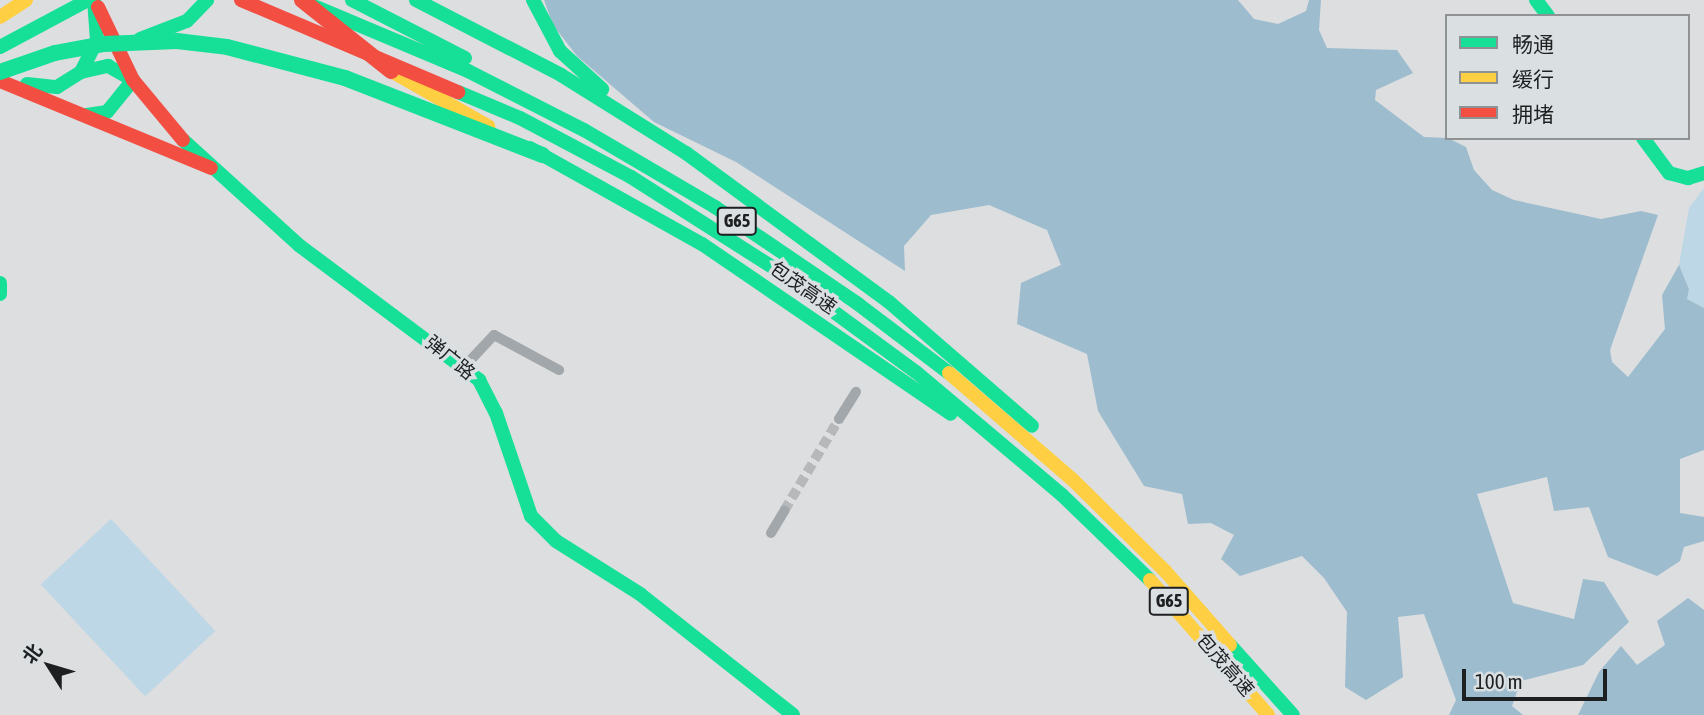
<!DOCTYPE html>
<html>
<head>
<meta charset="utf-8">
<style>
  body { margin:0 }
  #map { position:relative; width:1704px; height:715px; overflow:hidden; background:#dcdee0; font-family:"Asap Condensed","Noto Sans SC",sans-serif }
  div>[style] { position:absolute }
  .green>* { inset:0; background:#bed7e6; transform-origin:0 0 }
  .forest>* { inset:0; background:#9dbcce }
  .street-tunnel>* { height:10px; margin-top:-5px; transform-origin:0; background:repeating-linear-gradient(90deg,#b6b8ba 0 10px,transparent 0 15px) }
  .street>* { height:10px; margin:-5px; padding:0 5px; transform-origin:5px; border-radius:5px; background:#a1a7aa }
  .fast>* { height:14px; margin:-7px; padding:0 7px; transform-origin:7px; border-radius:7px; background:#16e098 }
  .slow>* { height:14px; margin:-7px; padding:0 7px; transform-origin:7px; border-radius:7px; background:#ffcf43 }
  .jam>* { height:14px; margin:-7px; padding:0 7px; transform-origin:7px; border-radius:7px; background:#f24e42 }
  .fast-bridge>* { height:16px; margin:-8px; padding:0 8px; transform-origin:8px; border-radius:8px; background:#16e098 }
  .jam-bridge>* { height:16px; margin:-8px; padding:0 8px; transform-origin:8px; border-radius:8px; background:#f24e42 }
  span { translate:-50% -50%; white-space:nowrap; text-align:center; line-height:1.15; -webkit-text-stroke:7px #dadfe2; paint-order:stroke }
  .shield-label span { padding:2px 5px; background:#dadfe2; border:2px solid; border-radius:5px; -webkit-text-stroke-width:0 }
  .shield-label { font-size:18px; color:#1d1f20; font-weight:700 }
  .street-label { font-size:19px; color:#1d1f20 }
  .legend { position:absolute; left:1445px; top:14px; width:245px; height:126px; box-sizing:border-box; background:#dadfe2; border:2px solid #8e9294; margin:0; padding:9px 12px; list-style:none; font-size:21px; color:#1d1f20 }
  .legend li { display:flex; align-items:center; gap:14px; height:35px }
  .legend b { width:35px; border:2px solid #8e9294 }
  .north { position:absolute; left:14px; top:631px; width:70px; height:70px; -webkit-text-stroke:5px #dadfe2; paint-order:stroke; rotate:307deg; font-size:19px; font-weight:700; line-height:28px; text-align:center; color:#1d1f20 }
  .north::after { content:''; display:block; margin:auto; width:24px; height:32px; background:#1d1f20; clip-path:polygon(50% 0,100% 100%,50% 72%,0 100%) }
  .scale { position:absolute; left:1462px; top:669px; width:145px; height:32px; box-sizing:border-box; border:4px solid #1d1f20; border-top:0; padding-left:9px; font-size:21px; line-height:24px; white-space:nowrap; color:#1d1f20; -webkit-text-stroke:5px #dadfe2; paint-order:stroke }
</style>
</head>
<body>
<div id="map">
  <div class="green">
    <i style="clip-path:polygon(1704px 188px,1704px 308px,1687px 299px,1689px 289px,1679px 265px,1689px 208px)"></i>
    <i style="left:111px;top:519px;width:153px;height:96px;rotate:47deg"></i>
  </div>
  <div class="forest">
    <i style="clip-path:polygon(544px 0,1238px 0,1254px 19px,1278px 24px,1306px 11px,1309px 0,1321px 0,1319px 30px,1327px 48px,1397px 50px,1413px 73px,1376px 90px,1375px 100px,1424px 137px,1448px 138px,1466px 147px,1474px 170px,1492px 190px,1514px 200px,1601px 219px,1641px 211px,1658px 215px,1610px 350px,1612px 362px,1628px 377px,1665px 329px,1662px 295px,1679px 265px,1689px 289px,1687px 299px,1704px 308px,1704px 450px,1680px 459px,1680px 513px,1704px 517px,1704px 541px,1684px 547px,1680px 561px,1657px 576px,1608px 557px,1589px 507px,1554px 511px,1547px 477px,1477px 494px,1513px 603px,1574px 619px,1583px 579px,1604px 582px,1629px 622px,1583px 665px,1521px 681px,1512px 706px,1523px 715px,1449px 715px,1456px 700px,1424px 614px,1398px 617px,1403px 677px,1366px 700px,1345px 687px,1347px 612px,1324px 578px,1302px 556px,1240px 576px,1221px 559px,1234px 535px,1211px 523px,1188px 524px,1182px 494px,1144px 486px,1098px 411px,1087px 354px,1017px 324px,1021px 283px,1061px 265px,1047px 230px,989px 205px,931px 215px,904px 246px,905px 271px,736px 162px,654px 122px,577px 56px,553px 25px)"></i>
    <i style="clip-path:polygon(1688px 598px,1704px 610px,1704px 715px,1578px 715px,1599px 672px,1621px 646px,1637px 665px,1665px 645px,1657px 621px)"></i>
  </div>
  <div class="street-tunnel">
    <i style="left:784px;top:511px;width:107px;rotate:-59.1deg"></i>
  </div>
  <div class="street">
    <i style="left:464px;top:367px;width:44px;rotate:-46.8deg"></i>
    <i style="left:494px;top:335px;width:74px;rotate:28.3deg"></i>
    <i style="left:839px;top:419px;width:32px;rotate:-58deg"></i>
    <i style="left:771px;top:533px;width:26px;rotate:-59deg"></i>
  </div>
  <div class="fast">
    <i style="left:352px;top:0;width:127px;rotate:27.2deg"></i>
    <i style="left:416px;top:0;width:163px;rotate:27.3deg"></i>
    <i style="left:561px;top:75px;width:147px;rotate:32deg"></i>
    <i style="left:686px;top:153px;width:252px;rotate:36.3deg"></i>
    <i style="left:889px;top:302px;width:189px;rotate:40.9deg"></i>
    <i style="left:533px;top:0;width:58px;rotate:62.1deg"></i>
    <i style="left:560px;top:51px;width:57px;rotate:42.1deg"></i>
    <i style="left:1536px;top:0;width:20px;rotate:53deg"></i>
    <i style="left:316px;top:7px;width:165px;rotate:22.8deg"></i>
    <i style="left:468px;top:71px;width:130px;rotate:27deg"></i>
    <i style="left:584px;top:130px;width:152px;rotate:30.4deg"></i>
    <i style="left:715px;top:207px;width:173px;rotate:34.1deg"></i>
    <i style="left:858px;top:304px;width:114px;rotate:37.2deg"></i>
    <i style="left:140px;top:39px;width:50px;rotate:-21deg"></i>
    <i style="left:187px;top:21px;width:29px;rotate:-46deg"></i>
    <i style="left:0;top:47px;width:100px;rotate:-28.1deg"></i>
    <i style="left:81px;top:72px;width:28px;rotate:-13deg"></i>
    <i style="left:108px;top:66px;width:29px;rotate:29deg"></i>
    <i style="left:133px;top:80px;width:41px;rotate:129.1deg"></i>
    <i style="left:107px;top:112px;width:22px;rotate:172deg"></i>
    <i style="left:27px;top:84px;width:30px;rotate:6deg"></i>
    <i style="left:57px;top:87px;width:28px;rotate:-32deg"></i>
    <i style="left:81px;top:72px;width:36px;rotate:-63deg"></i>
    <i style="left:97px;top:40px;width:40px;rotate:-94.3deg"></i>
    <i style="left:458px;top:92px;width:67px;rotate:22.8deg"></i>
    <i style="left:520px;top:118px;width:126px;rotate:28deg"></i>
    <i style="left:631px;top:177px;width:173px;rotate:32.5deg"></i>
    <i style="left:777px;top:270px;width:172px;rotate:36.3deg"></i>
    <i style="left:916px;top:372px;width:191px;rotate:40.1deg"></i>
    <i style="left:1062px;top:495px;width:122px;rotate:44deg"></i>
    <i style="left:1643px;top:138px;width:44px;rotate:53.4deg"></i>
    <i style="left:1669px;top:173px;width:20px;rotate:15deg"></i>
    <i style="left:1688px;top:178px;width:17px;rotate:-17deg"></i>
    <i style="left:183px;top:140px;width:158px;rotate:42.2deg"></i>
    <i style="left:300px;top:246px;width:224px;rotate:36.8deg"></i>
    <i style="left:479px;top:380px;width:37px;rotate:63deg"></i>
    <i style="left:496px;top:413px;width:109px;rotate:71.2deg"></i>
    <i style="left:531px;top:516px;width:35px;rotate:45deg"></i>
    <i style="left:556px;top:541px;width:99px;rotate:32.2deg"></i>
    <i style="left:640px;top:594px;width:195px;rotate:38.3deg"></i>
    <i style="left:530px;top:148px;width:197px;rotate:29.2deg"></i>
    <i style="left:702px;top:244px;width:301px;rotate:34.3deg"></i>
    <i style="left:0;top:283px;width:11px;rotate:90deg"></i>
    <i style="left:1230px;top:645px;width:94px;rotate:48deg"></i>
  </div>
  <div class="slow">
    <i style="left:0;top:17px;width:31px;rotate:-33deg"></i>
    <i style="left:391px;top:71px;width:112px;rotate:29.6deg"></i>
    <i style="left:949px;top:373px;width:162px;rotate:40.8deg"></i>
    <i style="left:1072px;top:479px;width:132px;rotate:44.7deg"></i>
    <i style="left:1166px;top:572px;width:97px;rotate:48.8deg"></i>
    <i style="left:1150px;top:580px;width:179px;rotate:48.8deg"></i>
  </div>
  <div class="jam">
    <i style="left:241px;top:0;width:236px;rotate:23deg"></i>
    <i style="left:98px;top:7px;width:81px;rotate:64.4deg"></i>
    <i style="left:133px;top:80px;width:78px;rotate:50.2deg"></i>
    <i style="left:0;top:81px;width:228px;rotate:22.4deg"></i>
  </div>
  <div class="fast-bridge">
    <i style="left:0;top:72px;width:58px;rotate:-19.1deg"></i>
    <i style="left:55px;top:53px;width:50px;rotate:-10.4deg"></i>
    <i style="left:104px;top:44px;width:73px;rotate:-2.4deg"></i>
    <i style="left:177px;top:41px;width:50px;rotate:6.8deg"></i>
    <i style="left:227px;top:47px;width:122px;rotate:14.7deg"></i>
    <i style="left:345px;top:78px;width:212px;rotate:21.3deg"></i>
  </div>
  <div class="jam-bridge">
    <i style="left:302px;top:0;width:114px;rotate:38.6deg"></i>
  </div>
  <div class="shield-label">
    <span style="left:737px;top:221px">G65</span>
    <span style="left:1169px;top:601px">G65</span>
  </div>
  <div class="street-label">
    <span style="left:803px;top:288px;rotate:35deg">包茂高速</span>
    <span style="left:450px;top:358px;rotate:39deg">弹广路</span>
    <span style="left:1225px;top:665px;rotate:49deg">包茂高速</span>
  </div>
  <ul class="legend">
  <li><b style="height:9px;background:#16e098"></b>畅通</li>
  <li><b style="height:9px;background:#ffcf43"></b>缓行</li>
  <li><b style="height:9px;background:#f24e42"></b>拥堵</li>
  </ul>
  <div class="north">北</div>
  <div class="scale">100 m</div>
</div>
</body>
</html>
